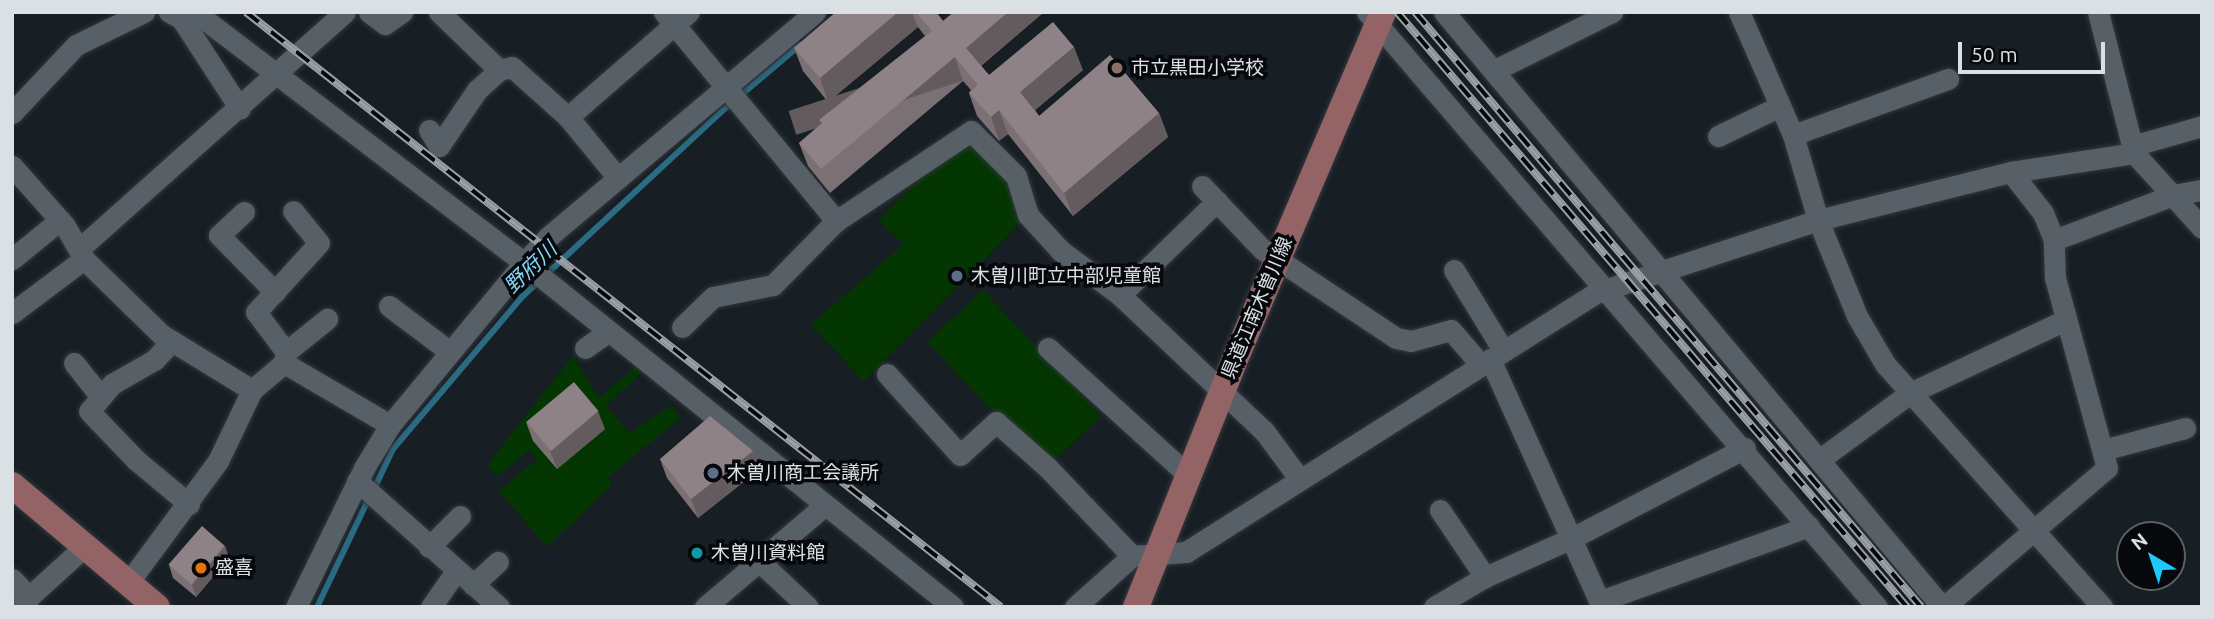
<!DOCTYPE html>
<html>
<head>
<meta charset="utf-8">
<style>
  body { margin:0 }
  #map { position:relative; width:2214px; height:619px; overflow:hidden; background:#171f25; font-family:Ubuntu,"Noto Sans JP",sans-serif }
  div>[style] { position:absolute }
  .green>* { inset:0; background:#033601; transform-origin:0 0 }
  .stream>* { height:6px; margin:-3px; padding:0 3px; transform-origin:3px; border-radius:3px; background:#2b6b84 }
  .roads { filter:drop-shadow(0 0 2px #33383d) drop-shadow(0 0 2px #33383d) }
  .minor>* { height:21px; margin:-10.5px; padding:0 10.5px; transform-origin:10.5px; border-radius:10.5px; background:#575f67 }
  .major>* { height:26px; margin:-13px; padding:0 13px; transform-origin:13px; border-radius:13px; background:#946365 }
  .rail>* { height:8px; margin-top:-4px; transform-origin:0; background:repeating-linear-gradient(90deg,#06080b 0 16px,#9aa0a5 0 32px); box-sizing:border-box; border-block:2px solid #9aa0a5 }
  .wall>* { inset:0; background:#7b7073 }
  .shaded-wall>* { inset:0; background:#645b5e; transform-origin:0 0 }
  .building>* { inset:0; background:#8f8286; transform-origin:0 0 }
  .dots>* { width:19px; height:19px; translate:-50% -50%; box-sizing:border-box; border:4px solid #06080b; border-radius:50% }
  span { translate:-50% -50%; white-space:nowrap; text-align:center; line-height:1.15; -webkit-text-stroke:7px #06080b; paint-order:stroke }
  .poi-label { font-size:19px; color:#dbe0e5 }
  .left { translate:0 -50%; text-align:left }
  .street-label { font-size:19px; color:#dbe0e5 }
  .water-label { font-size:21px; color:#84d6f9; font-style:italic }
  .frame { position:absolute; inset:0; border:14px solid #dbe0e5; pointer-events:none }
  .north { position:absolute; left:2116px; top:521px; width:70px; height:70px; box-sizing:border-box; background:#06080b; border:2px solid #5b5e62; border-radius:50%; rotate:321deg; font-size:19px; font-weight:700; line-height:28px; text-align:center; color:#dbe0e5 }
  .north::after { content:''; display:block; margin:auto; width:24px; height:32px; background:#1ec9fd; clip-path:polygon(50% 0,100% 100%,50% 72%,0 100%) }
  .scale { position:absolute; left:1958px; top:42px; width:147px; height:32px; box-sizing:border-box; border:4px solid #dbe0e5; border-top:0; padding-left:9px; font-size:21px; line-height:24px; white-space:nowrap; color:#dbe0e5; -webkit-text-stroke:5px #06080b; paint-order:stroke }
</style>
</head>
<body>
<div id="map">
  <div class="green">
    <i style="clip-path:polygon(959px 139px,1016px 176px,1028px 215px,864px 381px,811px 325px,904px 244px,879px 220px)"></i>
    <i style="left:983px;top:290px;width:173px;height:76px;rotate:47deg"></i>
    <i style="clip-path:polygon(573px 356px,599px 398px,636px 367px,648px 366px,606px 406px,629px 433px,672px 405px,680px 418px,607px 478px,612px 485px,547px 547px,499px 491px,538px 459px,530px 450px,496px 476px,488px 464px)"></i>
  </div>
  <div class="stream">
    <i style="left:374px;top:489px;width:44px;rotate:-64.6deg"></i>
    <i style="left:393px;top:449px;width:199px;rotate:-49.7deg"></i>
    <i style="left:522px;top:297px;width:272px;rotate:-42.9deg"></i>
    <i style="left:721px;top:112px;width:104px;rotate:-40.3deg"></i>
    <i style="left:317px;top:607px;width:121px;rotate:-64.5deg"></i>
  </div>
  <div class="roads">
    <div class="minor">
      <i style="left:169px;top:12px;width:13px;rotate:27deg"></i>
      <i style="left:181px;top:18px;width:108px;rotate:57deg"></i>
      <i style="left:195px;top:12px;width:414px;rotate:37.3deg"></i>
      <i style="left:524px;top:263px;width:550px;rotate:38.72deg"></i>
      <i style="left:369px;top:12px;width:20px;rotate:37deg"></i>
      <i style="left:385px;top:24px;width:21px;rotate:-35deg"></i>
      <i style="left:439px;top:12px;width:83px;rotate:44deg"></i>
      <i style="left:499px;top:70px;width:13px;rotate:-13deg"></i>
      <i style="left:512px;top:67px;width:75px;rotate:41.8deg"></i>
      <i style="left:568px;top:117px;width:79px;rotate:50.7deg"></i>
      <i style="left:664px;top:12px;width:271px;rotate:50.5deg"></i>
      <i style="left:1367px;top:12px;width:784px;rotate:49.4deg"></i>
      <i style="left:1444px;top:12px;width:776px;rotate:50.07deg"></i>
      <i style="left:1739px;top:12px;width:134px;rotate:66.3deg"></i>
      <i style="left:1793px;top:135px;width:89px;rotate:73.6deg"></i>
      <i style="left:1818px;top:220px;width:104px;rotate:67.9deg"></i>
      <i style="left:1857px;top:316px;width:56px;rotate:59.7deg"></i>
      <i style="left:1885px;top:364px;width:326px;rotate:48.2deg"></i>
      <i style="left:2098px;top:12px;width:146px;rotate:75.7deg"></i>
      <i style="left:2134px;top:153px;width:101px;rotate:47.8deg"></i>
      <i style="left:1495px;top:70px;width:131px;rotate:-26.4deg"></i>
      <i style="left:12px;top:113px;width:93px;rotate:-46.7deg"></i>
      <i style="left:76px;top:45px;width:76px;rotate:-25.9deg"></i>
      <i style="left:568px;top:117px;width:160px;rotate:-41deg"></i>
      <i style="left:429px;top:130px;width:19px;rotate:58deg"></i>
      <i style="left:439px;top:146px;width:68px;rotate:-55.8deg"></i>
      <i style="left:477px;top:90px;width:30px;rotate:-42deg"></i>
      <i style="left:1793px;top:135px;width:165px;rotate:-19.9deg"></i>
      <i style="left:1718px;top:136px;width:69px;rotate:-25.8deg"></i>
      <i style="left:2132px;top:146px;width:73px;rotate:-15.9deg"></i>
      <i style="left:12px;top:166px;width:80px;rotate:48.5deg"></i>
      <i style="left:65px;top:226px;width:38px;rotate:60deg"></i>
      <i style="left:84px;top:259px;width:109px;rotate:44.3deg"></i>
      <i style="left:162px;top:335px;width:105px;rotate:31.4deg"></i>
      <i style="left:1202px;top:186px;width:87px;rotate:46.4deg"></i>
      <i style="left:1262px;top:249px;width:161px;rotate:33.6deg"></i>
      <i style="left:1396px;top:338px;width:15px;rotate:11deg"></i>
      <i style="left:1411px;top:341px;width:41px;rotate:-15.4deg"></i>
      <i style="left:1451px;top:330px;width:46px;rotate:49.4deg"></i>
      <i style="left:244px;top:212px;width:34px;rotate:137deg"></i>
      <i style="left:219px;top:235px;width:80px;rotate:45.5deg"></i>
      <i style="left:2054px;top:240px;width:127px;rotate:-20.7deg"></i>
      <i style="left:2173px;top:195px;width:29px;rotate:-10deg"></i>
      <i style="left:79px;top:249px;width:356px;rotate:-41.7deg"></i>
      <i style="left:12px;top:259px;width:62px;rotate:-39.1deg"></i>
      <i style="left:1454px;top:270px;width:94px;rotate:58.5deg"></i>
      <i style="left:1120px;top:295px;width:135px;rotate:-44.1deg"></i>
      <i style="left:389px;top:306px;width:76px;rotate:37deg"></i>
      <i style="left:12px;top:313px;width:90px;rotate:-36.9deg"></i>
      <i style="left:682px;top:327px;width:43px;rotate:-44.1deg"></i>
      <i style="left:713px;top:297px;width:61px;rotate:-11.3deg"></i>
      <i style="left:773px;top:285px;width:90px;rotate:-45.5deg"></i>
      <i style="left:836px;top:221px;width:162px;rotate:-33.7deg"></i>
      <i style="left:971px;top:131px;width:64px;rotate:45deg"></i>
      <i style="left:1016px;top:176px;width:41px;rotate:72.9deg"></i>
      <i style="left:1028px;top:215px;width:49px;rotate:47.5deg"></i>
      <i style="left:1061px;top:251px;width:74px;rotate:36.7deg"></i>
      <i style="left:1120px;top:295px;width:198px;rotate:43.4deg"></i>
      <i style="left:1264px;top:431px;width:57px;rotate:53.5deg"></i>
      <i style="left:172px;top:341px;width:26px;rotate:133deg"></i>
      <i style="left:154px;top:360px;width:48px;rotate:150.3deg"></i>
      <i style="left:112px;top:384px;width:35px;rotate:130deg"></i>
      <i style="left:89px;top:411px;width:68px;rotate:46.2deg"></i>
      <i style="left:136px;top:460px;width:69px;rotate:39.7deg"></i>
      <i style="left:585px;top:348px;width:28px;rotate:-35deg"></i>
      <i style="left:1048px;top:348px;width:189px;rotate:42.2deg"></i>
      <i style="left:286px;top:352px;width:53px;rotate:-38.8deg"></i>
      <i style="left:1490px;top:359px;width:272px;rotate:65.7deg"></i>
      <i style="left:74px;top:363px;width:43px;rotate:51.5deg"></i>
      <i style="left:284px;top:363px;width:11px;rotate:-80deg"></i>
      <i style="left:286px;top:352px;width:50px;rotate:-126.9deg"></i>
      <i style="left:256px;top:312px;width:93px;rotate:-47.6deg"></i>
      <i style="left:319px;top:243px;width:41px;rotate:-129.1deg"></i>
      <i style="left:887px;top:374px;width:109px;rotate:48deg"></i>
      <i style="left:960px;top:455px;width:49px;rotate:-42.5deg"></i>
      <i style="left:996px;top:422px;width:69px;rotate:41.5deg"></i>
      <i style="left:1048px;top:468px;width:122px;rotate:46.3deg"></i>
      <i style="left:2103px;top:450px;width:85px;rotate:-15deg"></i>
      <i style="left:1819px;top:460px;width:113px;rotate:-36.4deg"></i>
      <i style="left:1910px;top:393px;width:171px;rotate:-25.2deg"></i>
      <i style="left:357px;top:481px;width:190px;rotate:41.6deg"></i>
      <i style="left:1440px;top:510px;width:81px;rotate:56.1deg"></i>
      <i style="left:429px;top:547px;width:44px;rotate:-45deg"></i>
      <i style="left:759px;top:561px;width:67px;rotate:43.2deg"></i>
      <i style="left:12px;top:579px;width:25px;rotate:47deg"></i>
      <i style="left:128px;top:583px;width:152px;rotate:-53.6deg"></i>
      <i style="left:218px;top:461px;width:79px;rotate:-64.4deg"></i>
      <i style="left:252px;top:390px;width:42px;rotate:-40.2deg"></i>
      <i style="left:284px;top:363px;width:123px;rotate:30.3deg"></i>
      <i style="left:473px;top:585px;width:34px;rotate:-43deg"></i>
      <i style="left:1600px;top:601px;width:222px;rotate:-19.7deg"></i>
      <i style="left:18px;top:607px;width:91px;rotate:-42.3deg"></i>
      <i style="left:296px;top:607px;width:155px;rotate:-63.9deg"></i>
      <i style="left:364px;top:468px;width:50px;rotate:-58.8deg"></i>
      <i style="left:390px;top:425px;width:210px;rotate:-50.4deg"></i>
      <i style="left:524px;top:263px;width:35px;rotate:-47deg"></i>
      <i style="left:548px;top:237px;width:349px;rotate:-40.1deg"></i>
      <i style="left:431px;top:607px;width:44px;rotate:-55.2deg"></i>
      <i style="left:705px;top:607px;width:156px;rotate:-40.3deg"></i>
      <i style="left:1075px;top:607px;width:76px;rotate:-41.8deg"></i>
      <i style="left:1132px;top:556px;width:54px;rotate:-4.2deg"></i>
      <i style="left:1186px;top:552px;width:484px;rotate:-32.3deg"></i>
      <i style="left:1595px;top:293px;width:235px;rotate:-18.1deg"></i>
      <i style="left:1818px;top:220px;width:199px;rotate:-14deg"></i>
      <i style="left:2011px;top:172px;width:124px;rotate:-8.8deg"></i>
      <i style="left:1434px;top:607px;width:59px;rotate:-30.5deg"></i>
      <i style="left:1485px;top:577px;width:95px;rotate:-24.1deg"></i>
      <i style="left:1572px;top:538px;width:195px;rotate:-27.5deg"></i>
      <i style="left:1944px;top:607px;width:214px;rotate:-40.5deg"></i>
      <i style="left:2107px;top:468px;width:197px;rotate:-105.3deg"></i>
      <i style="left:2055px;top:278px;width:38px;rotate:-92deg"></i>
      <i style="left:2054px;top:240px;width:29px;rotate:-112deg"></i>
      <i style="left:2043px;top:213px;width:52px;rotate:-128deg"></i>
    </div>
    <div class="major">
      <i style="left:12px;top:485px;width:189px;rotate:40.1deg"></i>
      <i style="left:1136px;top:607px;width:277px;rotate:-68.2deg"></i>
      <i style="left:1239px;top:350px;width:367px;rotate:-66.9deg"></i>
    </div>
  </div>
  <div class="rail">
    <i style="left:246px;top:12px;width:961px;rotate:38.24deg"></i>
    <i style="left:1397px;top:12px;width:784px;rotate:49.4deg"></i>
    <i style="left:1415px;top:12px;width:781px;rotate:49.62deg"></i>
  </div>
  <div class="wall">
    <i style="clip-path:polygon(836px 12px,936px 12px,943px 21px,954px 12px,1044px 12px,981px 66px,989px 75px,1083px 70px,1035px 110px,1039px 116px,1159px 113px,1168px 137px,1073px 216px,1008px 134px,999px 141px,977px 116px,969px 93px,971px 90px,963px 81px,830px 193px,808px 166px,799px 143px,821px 124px,819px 120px,925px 36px,918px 27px,828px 102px,803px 71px,794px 48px)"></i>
    <i style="clip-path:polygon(526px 422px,605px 429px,557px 469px,533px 441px)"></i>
    <i style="clip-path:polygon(753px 451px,760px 469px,698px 518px,667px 478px,660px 459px)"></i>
    <i style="clip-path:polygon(225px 546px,229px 558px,196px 597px,173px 578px,169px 565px)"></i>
  </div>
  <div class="shaded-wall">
    <i style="clip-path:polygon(898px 12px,912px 12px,918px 27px,828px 102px,820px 78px)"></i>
    <i style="clip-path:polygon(1008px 12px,1044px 12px,974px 71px,966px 48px)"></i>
    <i style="clip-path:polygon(1074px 47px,1083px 70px,1028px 116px,1020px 92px)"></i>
    <i style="left:955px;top:57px;width:25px;height:175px;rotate:72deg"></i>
    <i style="clip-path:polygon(999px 110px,1008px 134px,999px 141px,991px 117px)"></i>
    <i style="clip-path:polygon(1159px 113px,1168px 137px,1073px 216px,1064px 193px)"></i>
    <i style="clip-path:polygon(598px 411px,605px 429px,557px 469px,550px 451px)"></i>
    <i style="clip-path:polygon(753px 451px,760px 469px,698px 518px,691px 499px)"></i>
    <i style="clip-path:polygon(225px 546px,229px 558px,196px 597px,192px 585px)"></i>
  </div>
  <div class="building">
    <i style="clip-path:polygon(836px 12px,898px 12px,820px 78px,794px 48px)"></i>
    <i style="clip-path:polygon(916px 12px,936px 12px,943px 21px,954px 12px,1008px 12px,966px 48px,989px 75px,1053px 22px,1074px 47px,1020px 92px,1039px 116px,1110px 55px,1159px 113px,1064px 193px,999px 110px,991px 117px,969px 93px,978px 85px,955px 57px,821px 169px,799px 143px,822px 123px,819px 120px,932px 31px)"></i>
    <i style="left:574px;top:382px;width:38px;height:62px;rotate:50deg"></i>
    <i style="clip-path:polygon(710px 416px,753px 451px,691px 499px,660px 459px)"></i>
    <i style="left:202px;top:526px;width:30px;height:51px;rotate:41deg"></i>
  </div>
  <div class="dots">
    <i style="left:1117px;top:68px;background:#8d6e63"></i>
    <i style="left:957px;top:276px;background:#5c6f8a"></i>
    <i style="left:713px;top:473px;background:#5c6f8a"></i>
    <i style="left:697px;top:553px;background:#0f9aa8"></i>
    <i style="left:201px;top:568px;background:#e8710a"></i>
  </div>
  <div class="poi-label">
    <span class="left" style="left:1131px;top:68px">市立黒田小学校</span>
    <span class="left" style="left:971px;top:276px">木曽川町立中部児童館</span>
    <span class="left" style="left:727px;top:473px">木曽川商工会議所</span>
    <span class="left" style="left:711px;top:553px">木曽川資料館</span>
    <span class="left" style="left:215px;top:568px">盛喜</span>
  </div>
  <div class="street-label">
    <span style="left:1257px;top:308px;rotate:-67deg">県道江南木曽川線</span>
  </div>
  <div class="water-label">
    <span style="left:530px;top:267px;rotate:-44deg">野府川</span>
  </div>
  <div class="frame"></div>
  <div class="north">N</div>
  <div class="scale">50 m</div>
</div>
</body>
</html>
